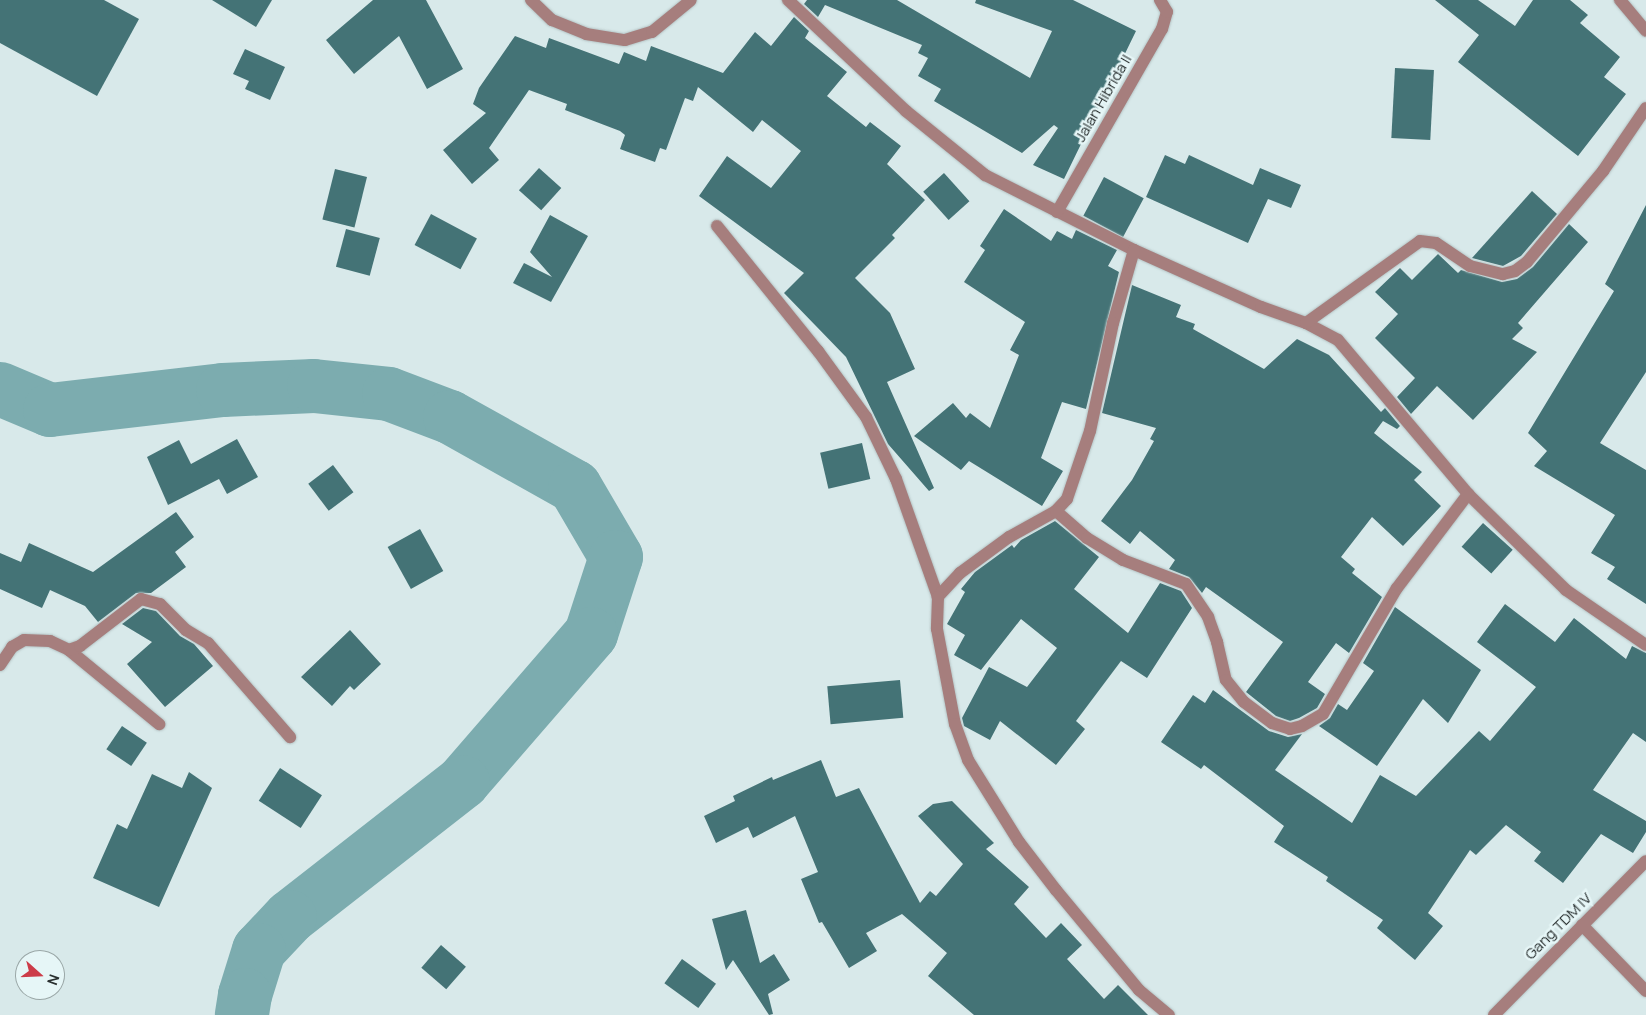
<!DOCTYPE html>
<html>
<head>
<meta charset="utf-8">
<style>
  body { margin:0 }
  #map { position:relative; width:1646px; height:1015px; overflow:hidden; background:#d8e9ea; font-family:Manrope,sans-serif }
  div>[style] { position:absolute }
  .river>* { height:54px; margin:-27px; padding:0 27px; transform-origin:27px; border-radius:27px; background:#7cacaf }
  .building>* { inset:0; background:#447376; transform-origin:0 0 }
  .roads { filter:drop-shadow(0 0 1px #b5c4c5) drop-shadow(0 0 1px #b5c4c5) }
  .minor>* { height:12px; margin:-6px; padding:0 6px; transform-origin:6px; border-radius:6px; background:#a67e7d }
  span { translate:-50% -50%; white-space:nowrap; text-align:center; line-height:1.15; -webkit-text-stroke:5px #e6f6f7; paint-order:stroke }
  .street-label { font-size:15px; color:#293030 }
  .north { position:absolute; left:15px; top:950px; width:50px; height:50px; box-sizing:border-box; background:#e6f6f7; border:1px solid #9aa7a7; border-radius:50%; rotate:110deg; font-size:14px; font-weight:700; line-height:20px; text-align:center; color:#293030 }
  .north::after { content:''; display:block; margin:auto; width:18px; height:22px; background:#cc3c49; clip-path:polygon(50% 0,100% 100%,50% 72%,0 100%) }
</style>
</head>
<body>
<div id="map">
  <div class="river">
    <i style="left:0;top:389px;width:54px;rotate:22.8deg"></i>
    <i style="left:50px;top:410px;width:174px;rotate:-6.6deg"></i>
    <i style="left:223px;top:390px;width:91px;rotate:-2.5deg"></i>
    <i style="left:314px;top:386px;width:75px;rotate:6.1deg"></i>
    <i style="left:389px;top:394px;width:65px;rotate:20.7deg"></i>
    <i style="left:450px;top:417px;width:143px;rotate:29.2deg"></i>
    <i style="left:575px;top:487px;width:81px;rotate:59.6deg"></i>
    <i style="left:616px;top:557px;width:81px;rotate:108deg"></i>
    <i style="left:591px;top:634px;width:196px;rotate:130.9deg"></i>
    <i style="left:463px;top:782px;width:219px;rotate:142deg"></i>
    <i style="left:290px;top:917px;width:45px;rotate:133.2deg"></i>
    <i style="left:259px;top:950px;width:47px;rotate:107.3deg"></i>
    <i style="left:245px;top:995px;width:20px;rotate:99deg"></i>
  </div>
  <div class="building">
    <i style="clip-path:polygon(0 0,104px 0,139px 19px,97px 96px,0 43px)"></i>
    <i style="clip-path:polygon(212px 0,272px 0,256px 27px)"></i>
    <i style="clip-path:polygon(373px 0,426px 0,463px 69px,427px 89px,399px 36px,354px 74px,326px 40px)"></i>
    <i style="clip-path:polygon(807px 0,897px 0,1030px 78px,1052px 31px,975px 3px,976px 0,1073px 0,1136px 31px,1064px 179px,1033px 165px,1058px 128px,1054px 125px,1022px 153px,934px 101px,941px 89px,918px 76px,928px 58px,918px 53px,922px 45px,825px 5px,818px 17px,804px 4px)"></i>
    <i style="clip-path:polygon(1435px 0,1478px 0,1515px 26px,1533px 0,1570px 0,1588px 15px,1580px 23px,1620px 57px,1604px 77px,1626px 94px,1578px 156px,1458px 62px,1479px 35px)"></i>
    <i style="clip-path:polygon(794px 17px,809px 31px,805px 38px,847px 72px,827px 96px,866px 127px,870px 122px,901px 146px,887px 164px,925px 200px,892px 235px,895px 238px,855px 278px,890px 313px,915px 369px,887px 382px,934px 488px,929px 491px,888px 444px,846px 357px,784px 293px,804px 273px,699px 196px,727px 156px,771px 188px,801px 151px,762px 120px,753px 132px,698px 87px,693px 101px,685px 98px,666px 150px,660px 148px,655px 162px,620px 149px,625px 135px,620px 131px,565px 110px,567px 104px,529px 90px,489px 148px,499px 160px,472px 184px,443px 150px,486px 113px,473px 104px,479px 88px,515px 36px,546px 48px,549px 38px,619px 64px,624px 52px,646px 61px,651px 46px,723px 73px,755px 32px,771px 46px)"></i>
    <i style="clip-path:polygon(245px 49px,285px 67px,270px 100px,245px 89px,249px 81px,233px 74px)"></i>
    <i style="left:1395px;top:68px;width:39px;height:70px;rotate:3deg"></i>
    <i style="clip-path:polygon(1165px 155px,1185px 164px,1189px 155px,1253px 185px,1260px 168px,1301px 185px,1291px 208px,1268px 199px,1248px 243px,1146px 197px)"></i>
    <i style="left:539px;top:168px;width:30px;height:30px;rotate:42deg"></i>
    <i style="left:335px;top:169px;width:33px;height:52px;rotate:14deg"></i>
    <i style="left:944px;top:173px;width:38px;height:28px;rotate:48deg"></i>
    <i style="left:1104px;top:177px;width:45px;height:44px;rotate:28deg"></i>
    <i style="clip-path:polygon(1532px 191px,1557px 214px,1521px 256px,1503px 266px,1472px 258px)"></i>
    <i style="clip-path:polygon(1646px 205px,1646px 372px,1600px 443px,1646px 470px,1646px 604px,1607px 579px,1615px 567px,1591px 553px,1615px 515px,1534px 466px,1547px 451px,1528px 433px,1614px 291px,1605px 284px)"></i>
    <i style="clip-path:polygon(1004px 209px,1051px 241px,1057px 231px,1072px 239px,1076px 230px,1117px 250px,1108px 266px,1119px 272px,1086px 409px,1062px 402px,1041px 458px,1063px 471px,1042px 506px,969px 461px,961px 470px,914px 436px,953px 403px,966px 418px,970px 413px,990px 428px,1019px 355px,1010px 350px,1025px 322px,964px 282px,985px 250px,980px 246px)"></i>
    <i style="left:431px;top:214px;width:52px;height:35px;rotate:28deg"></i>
    <i style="clip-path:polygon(550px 215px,588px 236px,551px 302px,513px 283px,524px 263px,552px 277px,530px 252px)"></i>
    <i style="clip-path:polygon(1569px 224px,1588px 242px,1518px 323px,1523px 328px,1512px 339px,1537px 352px,1473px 420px,1437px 386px,1411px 414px,1397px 397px,1415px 378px,1375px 338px,1398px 314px,1375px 292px,1400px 268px,1412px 280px,1438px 254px,1458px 273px,1461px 270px,1502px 282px,1517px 279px,1533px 267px)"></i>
    <i style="left:346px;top:229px;width:35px;height:39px;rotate:15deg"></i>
    <i style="clip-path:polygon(1132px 285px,1181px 305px,1176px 317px,1195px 324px,1193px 329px,1264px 369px,1297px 339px,1329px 355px,1381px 412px,1385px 408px,1400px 426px,1397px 429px,1383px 421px,1374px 433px,1422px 472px,1414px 480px,1441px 506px,1403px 546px,1372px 517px,1341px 557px,1355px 569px,1352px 573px,1382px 597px,1349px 653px,1336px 643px,1308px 682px,1325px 694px,1317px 708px,1299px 718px,1290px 721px,1276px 716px,1246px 692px,1283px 642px,1206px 587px,1202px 593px,1189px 577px,1169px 569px,1175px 560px,1140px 531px,1130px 544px,1101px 521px,1132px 480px,1154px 441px,1150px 439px,1156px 428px,1102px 413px)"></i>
    <i style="clip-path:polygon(237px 439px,258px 477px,227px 494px,219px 479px,168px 505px,147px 457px,179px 440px,191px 464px)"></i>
    <i style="left:862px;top:443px;width:37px;height:43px;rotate:77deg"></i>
    <i style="left:333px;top:465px;width:34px;height:31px;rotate:53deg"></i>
    <i style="clip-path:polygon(176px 512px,194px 537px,175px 552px,186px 567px,151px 593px,136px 593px,98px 622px,85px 606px,50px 590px,42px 608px,0 589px,0 553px,21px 562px,29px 543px,93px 572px)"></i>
    <i style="clip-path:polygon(1055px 521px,1099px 557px,1074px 589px,1128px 633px,1160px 583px,1181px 591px,1192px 608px,1147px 678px,1121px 661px,1076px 721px,1085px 729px,1056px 765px,1000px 721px,990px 740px,964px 726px,962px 718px,989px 667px,1027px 687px,1057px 648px,1021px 619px,981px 670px,954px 655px,965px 635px,947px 624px,965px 592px,961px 589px,975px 572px,1012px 545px,1014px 548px,1021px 540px)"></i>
    <i style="left:1483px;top:523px;width:40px;height:32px;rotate:42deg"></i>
    <i style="left:420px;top:529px;width:48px;height:37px;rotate:61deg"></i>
    <i style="clip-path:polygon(1505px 604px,1555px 642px,1574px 618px,1626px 659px,1632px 646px,1646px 653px,1646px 742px,1633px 733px,1593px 790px,1646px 821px,1646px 832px,1633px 853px,1601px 834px,1563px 883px,1534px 861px,1541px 852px,1506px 825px,1476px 855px,1470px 850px,1428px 913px,1443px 926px,1415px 960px,1377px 928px,1383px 920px,1326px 881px,1328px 877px,1274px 842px,1284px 826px,1204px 765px,1201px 769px,1161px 742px,1193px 695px,1205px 703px,1213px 690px,1269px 731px,1288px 737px,1302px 734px,1275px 770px,1352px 823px,1380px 775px,1416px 796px,1479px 731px,1490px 741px,1536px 687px,1477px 642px)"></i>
    <i style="clip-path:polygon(1395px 607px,1481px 670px,1448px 723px,1423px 699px,1377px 766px,1319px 726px,1330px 718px,1338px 704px,1347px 710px,1374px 671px,1363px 663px)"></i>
    <i style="clip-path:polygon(143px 608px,156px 611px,180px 636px,194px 644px,213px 666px,165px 707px,127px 664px,152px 642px,122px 624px)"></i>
    <i style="clip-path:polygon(350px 630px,381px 664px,354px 690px,350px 686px,332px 706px,301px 677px)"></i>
    <i style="left:900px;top:680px;width:38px;height:73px;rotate:85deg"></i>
    <i style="left:122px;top:726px;width:30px;height:28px;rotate:34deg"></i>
    <i style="clip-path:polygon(821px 760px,836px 797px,859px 788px,920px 903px,930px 891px,936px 896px,963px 864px,918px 816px,933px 804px,952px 801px,994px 843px,986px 849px,1029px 887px,1014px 904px,1046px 938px,1061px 923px,1082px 945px,1067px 959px,1104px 999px,1118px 985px,1148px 1015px,974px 1015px,928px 976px,947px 953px,902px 914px,866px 933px,877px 951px,849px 968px,822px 922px,819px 923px,801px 879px,818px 872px,795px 816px,753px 838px,748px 827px,716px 843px,704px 816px,735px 801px,733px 796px,772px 777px,773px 780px)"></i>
    <i style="left:280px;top:768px;width:50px;height:39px;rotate:33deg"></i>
    <i style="clip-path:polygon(189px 772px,212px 788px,159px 907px,93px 878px,117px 824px,127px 829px,152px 774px,182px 788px)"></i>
    <i style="clip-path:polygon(746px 910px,760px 963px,774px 954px,790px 980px,768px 994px,773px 1014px,769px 1015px,733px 960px,726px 970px,712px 919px)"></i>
    <i style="left:441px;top:945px;width:33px;height:30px;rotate:41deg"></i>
    <i style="left:682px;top:959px;width:42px;height:30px;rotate:36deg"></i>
  </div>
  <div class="roads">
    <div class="minor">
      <i style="left:531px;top:0;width:29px;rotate:44deg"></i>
      <i style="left:552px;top:20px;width:37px;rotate:22deg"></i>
      <i style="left:586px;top:34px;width:39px;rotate:9deg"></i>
      <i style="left:625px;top:40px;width:28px;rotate:-17deg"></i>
      <i style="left:652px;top:32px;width:50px;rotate:-39.4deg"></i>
      <i style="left:788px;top:0;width:162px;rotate:43.2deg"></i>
      <i style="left:906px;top:111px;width:102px;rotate:39deg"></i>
      <i style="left:985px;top:175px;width:167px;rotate:26.7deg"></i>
      <i style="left:1134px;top:250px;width:139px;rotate:24.2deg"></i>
      <i style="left:1261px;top:307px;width:48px;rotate:19.6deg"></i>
      <i style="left:1306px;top:323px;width:36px;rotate:28deg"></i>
      <i style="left:1338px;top:340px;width:202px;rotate:49.8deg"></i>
      <i style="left:1468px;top:494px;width:137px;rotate:44.4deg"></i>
      <i style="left:1566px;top:590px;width:97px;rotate:34.5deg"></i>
      <i style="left:1620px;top:0;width:40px;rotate:50deg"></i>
      <i style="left:1057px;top:212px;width:211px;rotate:-60.2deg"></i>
      <i style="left:1162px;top:29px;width:18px;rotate:-74deg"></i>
      <i style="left:1167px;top:12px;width:14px;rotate:-120deg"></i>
      <i style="left:717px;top:226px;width:161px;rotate:51.1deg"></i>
      <i style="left:818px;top:351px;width:82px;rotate:54deg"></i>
      <i style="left:866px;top:417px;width:69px;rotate:64.2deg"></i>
      <i style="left:896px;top:479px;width:125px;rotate:70.4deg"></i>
      <i style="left:1134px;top:250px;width:76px;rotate:106deg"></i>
      <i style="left:1113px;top:323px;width:110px;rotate:102deg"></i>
      <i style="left:1090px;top:431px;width:72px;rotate:108.7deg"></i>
      <i style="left:1067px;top:499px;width:16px;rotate:133deg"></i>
      <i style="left:1056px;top:511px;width:54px;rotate:151deg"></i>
      <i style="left:1009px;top:537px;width:61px;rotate:143.7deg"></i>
      <i style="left:960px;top:573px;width:33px;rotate:133deg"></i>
      <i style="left:938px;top:597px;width:32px;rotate:92deg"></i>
      <i style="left:937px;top:629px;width:97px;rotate:79.3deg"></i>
      <i style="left:955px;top:724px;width:38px;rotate:70deg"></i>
      <i style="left:968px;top:760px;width:97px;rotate:58.1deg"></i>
      <i style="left:1019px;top:842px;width:61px;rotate:52.4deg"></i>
      <i style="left:1056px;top:890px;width:130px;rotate:50.3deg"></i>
      <i style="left:1139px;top:990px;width:39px;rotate:40deg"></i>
      <i style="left:1306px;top:323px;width:140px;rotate:-35.7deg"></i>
      <i style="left:1420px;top:241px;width:16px;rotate:7deg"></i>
      <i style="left:1436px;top:243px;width:41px;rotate:34.1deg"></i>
      <i style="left:1470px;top:266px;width:34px;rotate:14deg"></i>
      <i style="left:1503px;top:274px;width:12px;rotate:-14deg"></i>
      <i style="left:1515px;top:271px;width:15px;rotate:-37deg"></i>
      <i style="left:1527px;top:262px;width:119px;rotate:-50.1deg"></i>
      <i style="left:1603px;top:171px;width:76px;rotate:-55.7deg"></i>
      <i style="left:1056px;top:511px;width:41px;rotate:41.1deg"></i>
      <i style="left:1087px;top:538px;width:42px;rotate:31.4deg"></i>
      <i style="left:1123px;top:560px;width:67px;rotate:20.9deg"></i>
      <i style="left:1186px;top:584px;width:40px;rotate:56deg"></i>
      <i style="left:1208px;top:617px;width:27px;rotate:70deg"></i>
      <i style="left:1217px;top:642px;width:39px;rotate:77deg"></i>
      <i style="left:1226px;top:680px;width:28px;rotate:51deg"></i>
      <i style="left:1244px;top:702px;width:35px;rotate:37deg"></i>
      <i style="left:1272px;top:723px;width:19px;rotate:18deg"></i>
      <i style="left:1290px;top:729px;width:12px;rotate:-14deg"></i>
      <i style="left:1302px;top:726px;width:24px;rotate:-30deg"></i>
      <i style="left:1323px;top:714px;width:146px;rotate:-59.6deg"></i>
      <i style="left:1397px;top:588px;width:118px;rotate:-52.9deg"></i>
      <i style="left:69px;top:650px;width:117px;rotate:39.4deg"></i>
      <i style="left:0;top:665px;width:22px;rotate:-56deg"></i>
      <i style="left:12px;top:647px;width:14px;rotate:-30deg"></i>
      <i style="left:24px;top:640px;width:26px;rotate:2deg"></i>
      <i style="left:50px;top:641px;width:21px;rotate:25deg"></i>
      <i style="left:69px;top:650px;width:12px;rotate:-20deg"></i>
      <i style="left:80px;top:646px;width:77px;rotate:-37.6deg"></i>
      <i style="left:141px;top:599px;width:20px;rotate:15deg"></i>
      <i style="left:160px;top:604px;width:37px;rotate:45deg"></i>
      <i style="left:186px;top:630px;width:26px;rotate:31deg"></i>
      <i style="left:208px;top:643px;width:125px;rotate:48.9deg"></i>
      <i style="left:1582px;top:925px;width:92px;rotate:45.9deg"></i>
      <i style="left:1494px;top:1015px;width:216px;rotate:-45.4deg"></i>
    </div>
  </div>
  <div class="street-label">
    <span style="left:1103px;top:98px;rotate:-60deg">Jalan Hibrida II</span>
    <span style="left:1558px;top:926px;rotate:-45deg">Gang TDM IV</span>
  </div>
  <div class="north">N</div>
</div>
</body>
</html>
